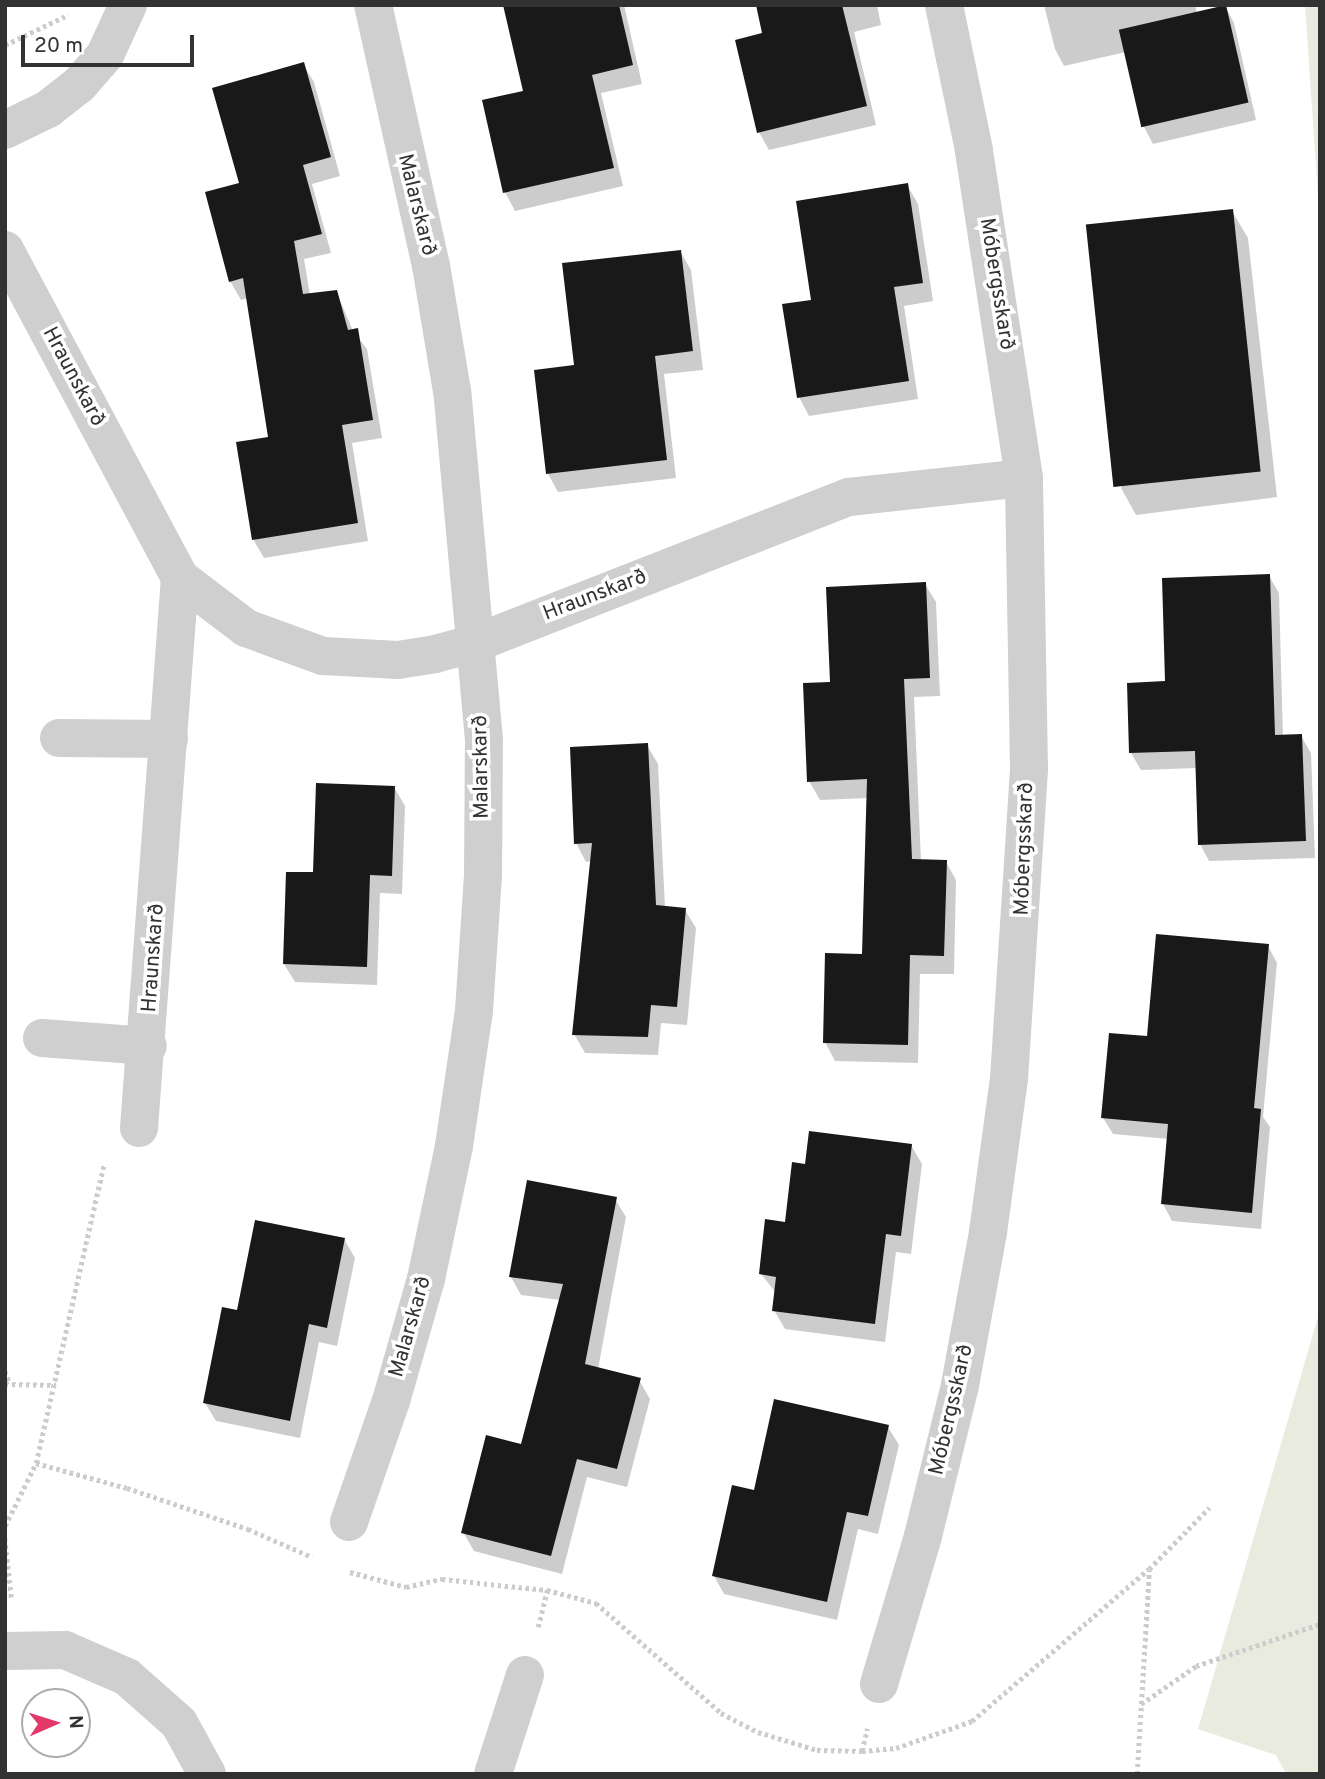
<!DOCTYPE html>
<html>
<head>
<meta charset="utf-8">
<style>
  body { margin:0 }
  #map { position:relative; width:1325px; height:1779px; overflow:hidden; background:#fff; font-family:Overpass,sans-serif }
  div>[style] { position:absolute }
  .green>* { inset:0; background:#e8ebdd }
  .shadow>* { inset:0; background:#0003 }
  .building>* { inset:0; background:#191919; transform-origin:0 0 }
  .path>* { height:4.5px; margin-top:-2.25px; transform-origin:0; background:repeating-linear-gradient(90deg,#ccc 0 3.5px,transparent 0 7px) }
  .minor>* { height:38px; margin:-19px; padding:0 19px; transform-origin:19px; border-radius:19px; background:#cfcfcf }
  span { translate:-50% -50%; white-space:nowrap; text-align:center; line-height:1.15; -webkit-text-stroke:7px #fff; paint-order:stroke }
  .street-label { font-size:21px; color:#323232 }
  .frame { position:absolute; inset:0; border:7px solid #323232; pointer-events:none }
  .north { position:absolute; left:21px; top:1688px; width:70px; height:70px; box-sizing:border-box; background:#fff; border:2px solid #adadad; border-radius:50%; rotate:87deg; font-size:19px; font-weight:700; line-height:28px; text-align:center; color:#323232 }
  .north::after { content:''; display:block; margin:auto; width:24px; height:32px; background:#e4386a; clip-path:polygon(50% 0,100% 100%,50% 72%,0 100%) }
  .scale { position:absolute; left:21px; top:35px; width:173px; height:32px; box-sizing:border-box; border:4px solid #323232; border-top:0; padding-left:9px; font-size:21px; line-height:24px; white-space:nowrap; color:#323232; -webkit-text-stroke:5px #fff; paint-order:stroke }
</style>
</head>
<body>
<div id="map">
  <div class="green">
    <i style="clip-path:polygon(1305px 5px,1320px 5px,1320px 226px)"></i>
    <i style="clip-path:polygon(1320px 1310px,1320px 1774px,1286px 1774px,1276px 1755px,1198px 1729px)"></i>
  </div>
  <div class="shadow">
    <i style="clip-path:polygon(505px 5px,624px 5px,642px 84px,601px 93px,623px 186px,515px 211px,505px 192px,525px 92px)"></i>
    <i style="clip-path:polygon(757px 5px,877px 5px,881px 25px,854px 32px,876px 125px,769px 150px,759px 132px,764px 35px)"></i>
    <i style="clip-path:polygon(1044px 5px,1195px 5px,1197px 13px,1225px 6px,1234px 23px,1256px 120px,1153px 144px,1144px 127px,1126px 52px,1064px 66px,1055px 49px)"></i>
    <i style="clip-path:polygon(303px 64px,314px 82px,340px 176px,312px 184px,331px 253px,304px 259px,310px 295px,336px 291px,353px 331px,367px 349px,382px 438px,352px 443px,368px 541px,264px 558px,253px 539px,270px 439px,248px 298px,241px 300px,230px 281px,241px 185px)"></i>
    <i style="clip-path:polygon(907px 185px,918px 204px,933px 301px,904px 306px,918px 399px,809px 416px,799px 397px,813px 302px)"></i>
    <i style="clip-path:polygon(1232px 211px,1248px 238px,1277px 497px,1136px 515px,1121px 488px)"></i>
    <i style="clip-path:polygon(680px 251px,691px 270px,703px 370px,664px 374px,676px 478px,558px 492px,548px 474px,576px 367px)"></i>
    <i style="clip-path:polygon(1269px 576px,1279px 593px,1283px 737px,1301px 736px,1311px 753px,1315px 858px,1209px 861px,1200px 844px,1197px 768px,1141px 770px,1131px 753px,1128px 684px,1167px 683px)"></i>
    <i style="clip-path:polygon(925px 584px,936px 602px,940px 696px,914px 697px,921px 861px,946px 862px,956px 880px,954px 974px,920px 974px,918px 1063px,835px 1061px,825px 1042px,863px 956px,868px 798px,820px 800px,809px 781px,832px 683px)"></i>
    <i style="clip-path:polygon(647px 745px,658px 764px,665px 908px,685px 910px,696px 928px,687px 1025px,661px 1023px,658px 1055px,585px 1053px,574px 1034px,592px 861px,586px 862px,576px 843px)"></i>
    <i style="clip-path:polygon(394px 787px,405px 806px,402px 894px,380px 893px,377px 985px,295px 982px,284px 964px,314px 874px)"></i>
    <i style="clip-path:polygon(1268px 946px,1277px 963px,1263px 1117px,1270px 1127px,1261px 1229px,1172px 1221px,1163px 1204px,1169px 1139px,1113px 1134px,1103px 1118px,1149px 1038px)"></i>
    <i style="clip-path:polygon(911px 1145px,922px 1164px,911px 1254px,896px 1252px,885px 1342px,785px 1329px,774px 1310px,776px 1293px,761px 1274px,786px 1223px,807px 1166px)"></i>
    <i style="clip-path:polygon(615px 1199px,626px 1217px,598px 1369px,639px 1380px,650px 1399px,627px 1487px,587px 1477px,562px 1574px,474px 1551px,463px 1532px,523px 1447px,560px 1300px,521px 1295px,511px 1277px)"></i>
    <i style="clip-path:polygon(344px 1239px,355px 1258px,337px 1346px,319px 1342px,300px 1438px,216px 1421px,205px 1403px)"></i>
    <i style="clip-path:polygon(888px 1427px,899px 1445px,878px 1534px,858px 1529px,837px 1620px,724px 1594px,714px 1576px,755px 1492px)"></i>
  </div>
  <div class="building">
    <i style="clip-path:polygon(503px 5px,619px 5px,633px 65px,592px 75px,614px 168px,503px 193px,482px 100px,523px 91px)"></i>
    <i style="clip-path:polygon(756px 5px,842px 5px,867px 106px,757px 133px,735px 40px,762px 33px)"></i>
    <i style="left:1226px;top:5px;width:100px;height:110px;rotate:77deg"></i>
    <i style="clip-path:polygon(304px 62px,331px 157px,303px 165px,322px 234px,294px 241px,303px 294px,337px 290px,348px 330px,358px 328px,373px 420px,342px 425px,358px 523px,252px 540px,236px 442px,268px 437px,243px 278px,229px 282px,205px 192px,239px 183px,212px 88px)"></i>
    <i style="clip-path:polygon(908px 183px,923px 283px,894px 287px,909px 381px,797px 398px,782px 304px,811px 300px,796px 201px)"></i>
    <i style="left:1233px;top:209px;width:264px;height:148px;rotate:84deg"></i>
    <i style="clip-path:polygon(681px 250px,693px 351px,655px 356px,667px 460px,546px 474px,534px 370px,574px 365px,562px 263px)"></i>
    <i style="clip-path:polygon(1270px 574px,1275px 735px,1302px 734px,1306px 841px,1198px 845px,1195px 751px,1129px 753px,1127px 683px,1165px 681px,1162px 578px)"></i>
    <i style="clip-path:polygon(926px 582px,930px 678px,904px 679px,912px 859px,947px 860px,944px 956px,910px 955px,908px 1045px,823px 1043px,825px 953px,862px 954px,867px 779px,807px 782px,803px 683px,830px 682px,826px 587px)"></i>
    <i style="clip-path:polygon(648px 743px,656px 905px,686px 908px,677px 1007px,651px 1005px,648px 1037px,572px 1035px,592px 843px,574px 844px,570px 747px)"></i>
    <i style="clip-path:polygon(316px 783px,395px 786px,392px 876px,370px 875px,367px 967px,283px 964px,286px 872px,313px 872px)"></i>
    <i style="clip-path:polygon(1156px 934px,1269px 944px,1254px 1108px,1261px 1109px,1252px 1213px,1161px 1204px,1168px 1124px,1101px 1118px,1109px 1033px,1147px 1036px)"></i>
    <i style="clip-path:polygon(809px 1131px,912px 1144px,901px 1236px,886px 1234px,875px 1324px,772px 1311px,776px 1277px,759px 1274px,765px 1219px,785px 1222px,792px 1162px,805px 1164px)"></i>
    <i style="clip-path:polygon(527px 1180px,617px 1197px,585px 1364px,641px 1378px,617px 1469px,577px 1459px,551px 1556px,461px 1533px,486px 1435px,521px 1444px,563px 1284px,509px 1277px)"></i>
    <i style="clip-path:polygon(255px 1220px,345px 1238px,327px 1328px,309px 1324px,290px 1421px,203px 1403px,222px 1307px,237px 1310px)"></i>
    <i style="clip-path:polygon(774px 1399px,889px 1425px,868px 1516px,847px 1512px,827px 1602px,712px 1576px,732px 1485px,754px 1490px)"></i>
  </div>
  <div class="path">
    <i style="left:5px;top:45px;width:70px;rotate:-25.5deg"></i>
    <i style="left:5px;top:1371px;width:14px;rotate:69deg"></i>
    <i style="left:5px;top:1384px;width:51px;rotate:1.1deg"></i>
    <i style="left:36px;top:1463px;width:94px;rotate:15.4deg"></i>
    <i style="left:127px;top:1488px;width:128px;rotate:18.7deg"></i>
    <i style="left:248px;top:1529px;width:70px;rotate:23.6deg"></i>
    <i style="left:5px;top:1526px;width:70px;rotate:-63.8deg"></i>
    <i style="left:36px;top:1463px;width:307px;rotate:-77.2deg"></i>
    <i style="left:5px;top:1538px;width:62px;rotate:83.6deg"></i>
    <i style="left:350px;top:1572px;width:58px;rotate:15deg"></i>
    <i style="left:406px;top:1587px;width:37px;rotate:-13deg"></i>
    <i style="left:442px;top:1579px;width:106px;rotate:6deg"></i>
    <i style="left:547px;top:1590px;width:51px;rotate:14.9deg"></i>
    <i style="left:596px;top:1603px;width:167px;rotate:41.3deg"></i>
    <i style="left:721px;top:1713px;width:42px;rotate:27.2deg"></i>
    <i style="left:758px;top:1732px;width:62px;rotate:17deg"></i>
    <i style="left:817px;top:1750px;width:45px;rotate:1.3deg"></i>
    <i style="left:862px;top:1751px;width:34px;rotate:-5deg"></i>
    <i style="left:896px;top:1748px;width:81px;rotate:-19.6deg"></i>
    <i style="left:972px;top:1721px;width:233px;rotate:-40.7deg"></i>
    <i style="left:1149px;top:1569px;width:86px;rotate:-45.5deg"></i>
    <i style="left:538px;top:1627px;width:38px;rotate:-76deg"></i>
    <i style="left:1141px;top:1704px;width:67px;rotate:-34.6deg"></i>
    <i style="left:1196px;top:1666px;width:131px;rotate:-18.7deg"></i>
    <i style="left:862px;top:1751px;width:23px;rotate:-77deg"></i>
    <i style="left:1137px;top:1774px;width:204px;rotate:-86.6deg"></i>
  </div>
  <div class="minor">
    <i style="left:5px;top:130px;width:48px;rotate:-26deg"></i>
    <i style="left:48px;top:109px;width:39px;rotate:-38deg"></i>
    <i style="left:79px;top:85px;width:40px;rotate:-49deg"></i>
    <i style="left:105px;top:55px;width:55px;rotate:-65.3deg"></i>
    <i style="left:5px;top:250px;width:372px;rotate:61.9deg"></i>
    <i style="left:180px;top:578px;width:83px;rotate:37.1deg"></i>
    <i style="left:246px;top:628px;width:82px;rotate:20deg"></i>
    <i style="left:323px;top:656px;width:75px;rotate:3.1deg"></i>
    <i style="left:398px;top:660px;width:37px;rotate:-9deg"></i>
    <i style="left:435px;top:654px;width:42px;rotate:-15deg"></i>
    <i style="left:476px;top:643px;width:401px;rotate:-21.4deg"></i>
    <i style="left:849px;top:497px;width:176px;rotate:-6.2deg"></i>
    <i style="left:59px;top:738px;width:110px;rotate:0.5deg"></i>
    <i style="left:42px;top:1038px;width:106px;rotate:4.3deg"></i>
    <i style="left:139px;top:1128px;width:552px;rotate:-85.74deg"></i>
    <i style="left:349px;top:1522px;width:128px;rotate:-70.9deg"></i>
    <i style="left:391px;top:1401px;width:127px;rotate:-74deg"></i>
    <i style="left:426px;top:1279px;width:136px;rotate:-78.1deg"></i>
    <i style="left:454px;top:1146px;width:136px;rotate:-81.6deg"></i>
    <i style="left:474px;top:1011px;width:135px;rotate:-86.2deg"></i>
    <i style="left:483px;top:876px;width:136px;rotate:-89.6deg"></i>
    <i style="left:484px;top:740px;width:350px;rotate:-95.2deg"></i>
    <i style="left:452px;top:391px;width:127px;rotate:-99.5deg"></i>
    <i style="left:431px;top:266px;width:267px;rotate:-102.5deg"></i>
    <i style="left:5px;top:1651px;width:60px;rotate:-1deg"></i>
    <i style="left:65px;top:1650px;width:68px;rotate:23.5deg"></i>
    <i style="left:127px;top:1677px;width:69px;rotate:41.5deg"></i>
    <i style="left:179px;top:1723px;width:58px;rotate:61.2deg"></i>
    <i style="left:879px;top:1684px;width:154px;rotate:-73.4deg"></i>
    <i style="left:923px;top:1536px;width:155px;rotate:-76.2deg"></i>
    <i style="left:960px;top:1385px;width:156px;rotate:-79.6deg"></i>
    <i style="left:988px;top:1232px;width:154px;rotate:-82.2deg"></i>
    <i style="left:1009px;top:1079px;width:311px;rotate:-86.3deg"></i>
    <i style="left:1029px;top:769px;width:291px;rotate:-91deg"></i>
    <i style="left:1024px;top:478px;width:332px;rotate:-98.7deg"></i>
    <i style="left:974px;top:150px;width:148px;rotate:-101.7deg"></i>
    <i style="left:493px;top:1774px;width:104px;rotate:-72.1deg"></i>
  </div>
  <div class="street-label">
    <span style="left:416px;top:205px;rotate:76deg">Malarskarð</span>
    <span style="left:996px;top:284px;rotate:81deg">Móbergsskarð</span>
    <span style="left:73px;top:377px;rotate:62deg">Hraunskarð</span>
    <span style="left:595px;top:596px;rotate:-21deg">Hraunskarð</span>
    <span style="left:482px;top:767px;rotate:-91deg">Malarskarð</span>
    <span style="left:1025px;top:849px;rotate:-88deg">Móbergsskarð</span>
    <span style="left:154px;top:958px;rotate:-86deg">Hraunskarð</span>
    <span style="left:411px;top:1327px;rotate:-74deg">Malarskarð</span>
    <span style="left:952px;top:1410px;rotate:-77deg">Móbergsskarð</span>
  </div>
  <div class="frame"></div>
  <div class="north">N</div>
  <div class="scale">20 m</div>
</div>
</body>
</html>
